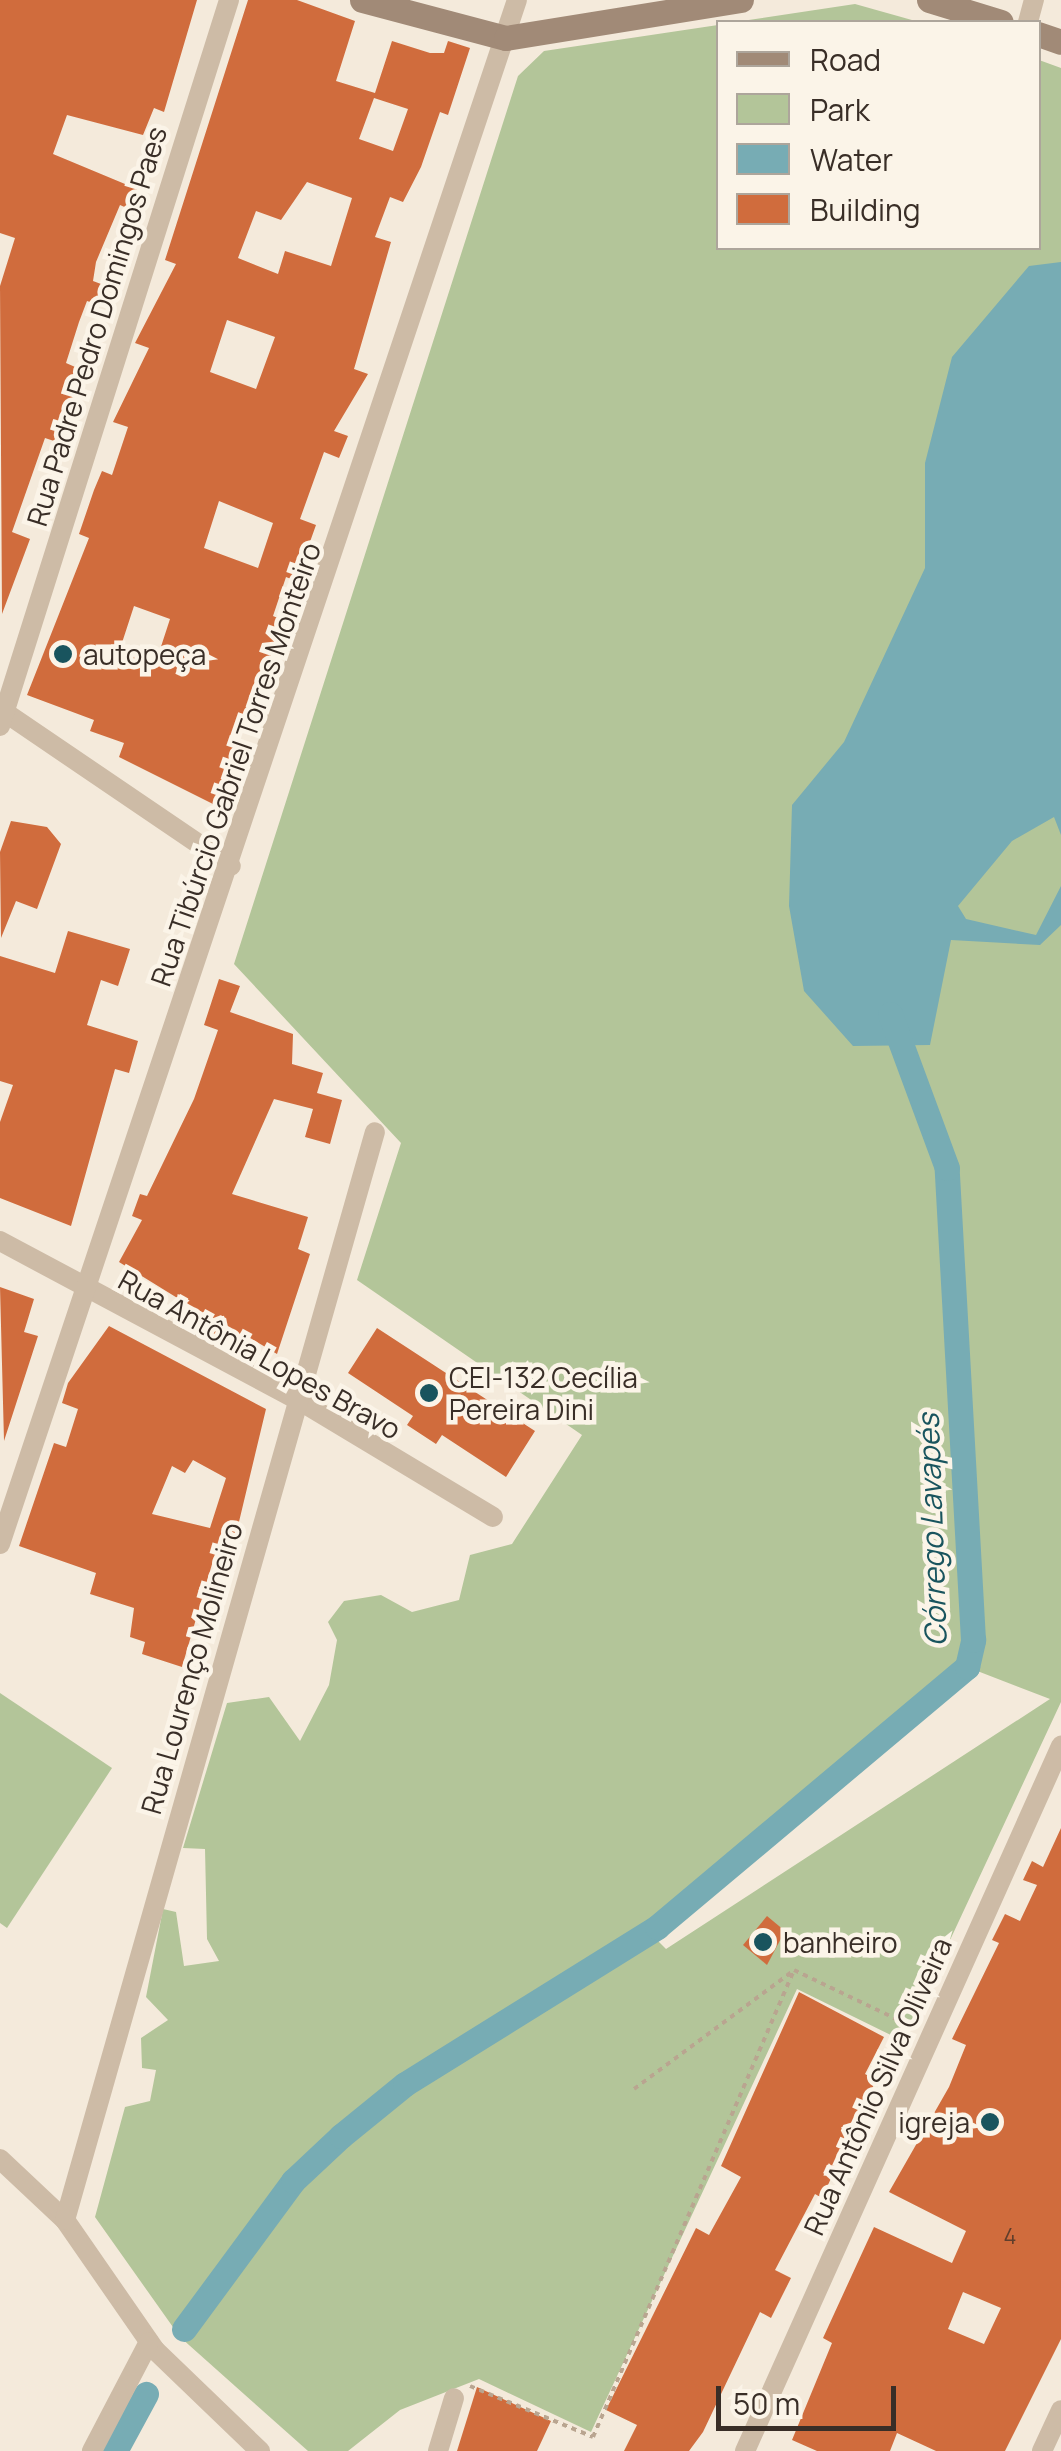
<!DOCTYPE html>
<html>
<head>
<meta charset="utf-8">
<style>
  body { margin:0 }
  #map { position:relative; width:1061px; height:2451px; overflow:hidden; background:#f4eadb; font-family:Manrope,sans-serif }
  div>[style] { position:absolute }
  .green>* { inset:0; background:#b3c599 }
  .water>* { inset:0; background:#77acb4 }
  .canal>* { height:25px; margin:-12.5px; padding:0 12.5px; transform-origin:12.5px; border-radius:12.5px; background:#77acb4 }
  .building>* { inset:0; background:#d06c3d }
  .path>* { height:4px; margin-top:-2px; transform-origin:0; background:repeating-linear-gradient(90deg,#b9a590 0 5px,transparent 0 10px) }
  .street>* { height:20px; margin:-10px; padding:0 10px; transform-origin:10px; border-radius:10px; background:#cdbba6 }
  .secondary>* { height:25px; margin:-12.5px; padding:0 12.5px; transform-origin:12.5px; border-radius:12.5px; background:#a18a77 }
  .dots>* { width:28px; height:28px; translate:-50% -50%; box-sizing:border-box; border:5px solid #fbf4e8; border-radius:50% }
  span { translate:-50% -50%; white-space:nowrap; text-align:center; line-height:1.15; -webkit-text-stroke:9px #fbf4e8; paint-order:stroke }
  .number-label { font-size:22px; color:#5f3e2c }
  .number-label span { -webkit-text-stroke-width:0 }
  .street-label { font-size:28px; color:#392e27 }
  .poi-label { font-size:28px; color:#392e27 }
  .left { translate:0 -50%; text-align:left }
  .right { translate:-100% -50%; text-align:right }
  .water-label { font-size:30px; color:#19545e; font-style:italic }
  .legend { position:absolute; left:716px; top:20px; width:325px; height:230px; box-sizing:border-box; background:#fbf4e8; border:2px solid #ada59b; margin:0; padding:12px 18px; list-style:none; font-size:30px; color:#392e27 }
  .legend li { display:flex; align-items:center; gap:20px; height:50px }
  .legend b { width:50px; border:2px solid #ada59b }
  .scale { position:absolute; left:716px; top:2386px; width:180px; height:45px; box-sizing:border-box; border:5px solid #392e27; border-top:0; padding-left:12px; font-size:30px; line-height:35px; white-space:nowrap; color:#392e27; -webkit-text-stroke:8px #fbf4e8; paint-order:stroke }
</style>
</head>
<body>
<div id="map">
  <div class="green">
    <i style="clip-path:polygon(855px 4px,919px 22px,735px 22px)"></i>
    <i style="clip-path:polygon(evenodd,718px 25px,718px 248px,1038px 248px,1039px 60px,1061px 68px,1061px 1702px,903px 2041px,797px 1989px,591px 2432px,479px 2379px,400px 2410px,348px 2451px,308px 2451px,180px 2337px,95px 2217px,125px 2107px,150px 2101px,156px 2070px,142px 2068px,141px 2038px,168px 2020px,146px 1997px,163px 1909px,176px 1912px,184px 1966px,219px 1961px,207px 1939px,205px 1849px,183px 1848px,227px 1703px,269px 1697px,300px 1741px,329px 1685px,337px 1640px,328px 1622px,344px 1601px,381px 1595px,412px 1612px,459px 1600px,470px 1555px,512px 1544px,582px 1435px,357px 1280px,401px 1143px,234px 964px,518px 76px,544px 51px,718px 25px,967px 1667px,1050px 1699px,666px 1949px,650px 1933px,967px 1667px)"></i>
    <i style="clip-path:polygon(0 1693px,112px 1768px,7px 1928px,0 1923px)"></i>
  </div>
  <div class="water">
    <i style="clip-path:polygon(1061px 262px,1061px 835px,1054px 817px,1012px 841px,958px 906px,966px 919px,1036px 935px,1061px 886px,1061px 925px,1040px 945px,951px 940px,930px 1045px,853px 1046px,804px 991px,789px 906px,792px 805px,844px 742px,925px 568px,925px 463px,952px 357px,1029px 266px)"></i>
  </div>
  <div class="canal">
    <i style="left:184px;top:2329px;width:184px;rotate:-53.6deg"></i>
    <i style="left:293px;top:2181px;width:66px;rotate:-43.2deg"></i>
    <i style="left:341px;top:2136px;width:82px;rotate:-39.1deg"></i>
    <i style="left:405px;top:2084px;width:297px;rotate:-31.9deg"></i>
    <i style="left:657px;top:1927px;width:405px;rotate:-40deg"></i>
    <i style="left:967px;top:1667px;width:28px;rotate:-77deg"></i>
    <i style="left:973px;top:1640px;width:473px;rotate:-93.2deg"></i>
    <i style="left:947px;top:1168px;width:164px;rotate:-110.3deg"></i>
    <i style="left:115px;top:2451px;width:65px;rotate:-61.5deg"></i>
  </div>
  <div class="building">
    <i style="clip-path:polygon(0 0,197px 0,164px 112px,154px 108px,143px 135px,67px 115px,53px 154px,137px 189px,129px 209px,120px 205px,96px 262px,93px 281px,109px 287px,102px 306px,87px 301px,79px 322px,66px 363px,82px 370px,57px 442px,45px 438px,12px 532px,30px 539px,2px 614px,0 286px,15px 238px,0 233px)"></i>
    <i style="clip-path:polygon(evenodd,248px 0,297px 0,355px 21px,336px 81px,375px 93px,392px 41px,430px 53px,444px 53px,448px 41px,470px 48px,448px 115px,440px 112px,421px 167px,403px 202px,390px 197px,375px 237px,391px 242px,354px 369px,368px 374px,334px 431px,348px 436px,339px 458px,324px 452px,300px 519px,316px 525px,296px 581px,286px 577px,273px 616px,285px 621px,219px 788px,227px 791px,221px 808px,119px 757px,124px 743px,90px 731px,94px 720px,27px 695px,89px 538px,79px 534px,94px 490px,102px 471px,112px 475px,128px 427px,113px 422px,149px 348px,135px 343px,176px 264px,165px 260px,248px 0,374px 98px,408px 109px,393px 151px,359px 139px,374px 98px,248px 0,307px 182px,352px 198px,331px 266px,285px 251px,278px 274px,238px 258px,256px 211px,281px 220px,307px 182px,248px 0,227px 320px,275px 337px,256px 389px,210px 372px,227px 320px,248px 0,219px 501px,273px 523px,258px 568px,204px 548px,219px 501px,248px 0,134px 606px,170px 619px,155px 665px,119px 652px,134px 606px)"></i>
    <i style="clip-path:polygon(11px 821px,47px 827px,61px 844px,37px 909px,16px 901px,1px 938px,0 852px)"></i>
    <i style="clip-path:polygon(68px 931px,130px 949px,118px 986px,101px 980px,87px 1025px,138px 1041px,129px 1073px,115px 1069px,71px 1226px,0 1198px,0 1122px,13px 1085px,0 1081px,0 956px,55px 973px)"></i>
    <i style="clip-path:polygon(219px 979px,240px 986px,230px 1012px,293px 1034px,292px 1064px,323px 1073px,317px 1093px,342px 1100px,330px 1144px,305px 1137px,313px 1109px,274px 1099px,232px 1194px,308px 1217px,298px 1249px,310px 1254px,277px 1354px,242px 1333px,235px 1347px,172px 1313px,179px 1299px,119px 1262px,142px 1220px,132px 1216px,140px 1194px,147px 1196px,194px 1099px,218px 1030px,204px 1025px)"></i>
    <i style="clip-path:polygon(0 1287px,34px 1299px,24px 1332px,38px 1336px,4px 1441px)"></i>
    <i style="clip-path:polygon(evenodd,109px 1326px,266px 1409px,232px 1551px,217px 1547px,182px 1667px,142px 1654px,145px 1642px,130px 1637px,134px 1608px,90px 1594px,96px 1573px,19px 1546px,54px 1443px,66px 1447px,78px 1409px,62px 1403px,68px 1383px,109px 1326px,193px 1460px,226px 1478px,210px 1528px,152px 1514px,172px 1466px,185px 1473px,193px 1460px)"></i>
    <i style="clip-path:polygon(377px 1328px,535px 1431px,506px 1477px,442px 1435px,436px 1444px,407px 1425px,413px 1416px,348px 1373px)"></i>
    <i style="clip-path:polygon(evenodd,1061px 1828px,1061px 2339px,1005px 2451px,936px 2451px,897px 2433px,890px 2451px,817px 2451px,792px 2440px,832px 2343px,823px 2338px,874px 2227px,952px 2263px,966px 2231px,889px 2192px,949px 2087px,966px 2045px,952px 2039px,999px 1943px,992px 1940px,1005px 1914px,1020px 1921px,1037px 1885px,1023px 1880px,1032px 1861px,1043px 1867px,1061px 1828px,963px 2292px,1001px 2308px,984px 2344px,948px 2329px,963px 2292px)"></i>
    <i style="clip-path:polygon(767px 1916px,785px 1931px,767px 1965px,743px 1945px)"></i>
    <i style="clip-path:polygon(799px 1992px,884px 2037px,865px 2074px,876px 2080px,822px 2198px,815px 2194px,775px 2270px,791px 2278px,771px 2318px,760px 2312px,703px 2432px,689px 2451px,624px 2451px,637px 2425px,606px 2410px,696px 2228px,709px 2235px,741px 2177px,721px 2166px)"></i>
    <i style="clip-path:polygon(477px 2387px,551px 2421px,537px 2451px,457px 2451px)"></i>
  </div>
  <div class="path">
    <i style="left:634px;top:2089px;width:199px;rotate:-36.6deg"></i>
    <i style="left:470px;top:2386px;width:133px;rotate:22.5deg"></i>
    <i style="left:593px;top:2437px;width:508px;rotate:-66.71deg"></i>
    <i style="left:794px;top:1970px;width:132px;rotate:25.6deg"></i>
  </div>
  <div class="street">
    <i style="left:1028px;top:22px;width:23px;rotate:-75deg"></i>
    <i style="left:0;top:709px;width:279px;rotate:34.2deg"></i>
    <i style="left:0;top:726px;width:761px;rotate:-72.49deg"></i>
    <i style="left:0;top:1241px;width:340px;rotate:28.1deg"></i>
    <i style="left:300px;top:1401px;width:225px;rotate:31deg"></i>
    <i style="left:0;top:1544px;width:1628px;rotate:-71.49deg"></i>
    <i style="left:0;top:2159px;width:89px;rotate:43.2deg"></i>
    <i style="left:65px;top:2220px;width:158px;rotate:55.3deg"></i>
    <i style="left:155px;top:2350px;width:146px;rotate:43.9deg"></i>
    <i style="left:65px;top:2220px;width:1131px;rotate:-74.1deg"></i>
    <i style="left:92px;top:2451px;width:123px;rotate:-62.4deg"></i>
    <i style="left:438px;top:2451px;width:55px;rotate:-73.2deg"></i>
    <i style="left:745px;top:2451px;width:773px;rotate:-65.86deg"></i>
    <i style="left:1042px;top:2451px;width:45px;rotate:-65.1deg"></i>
  </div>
  <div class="secondary">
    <i style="left:362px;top:0;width:149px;rotate:14.8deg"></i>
    <i style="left:506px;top:38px;width:238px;rotate:-9.2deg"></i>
    <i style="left:929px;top:0;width:75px;rotate:17deg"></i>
    <i style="left:1038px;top:34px;width:24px;rotate:19deg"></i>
  </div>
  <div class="dots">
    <i style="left:63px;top:654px;background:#19545e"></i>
    <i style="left:429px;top:1393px;background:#19545e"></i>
    <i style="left:763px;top:1942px;background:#19545e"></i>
    <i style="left:990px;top:2122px;background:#19545e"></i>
  </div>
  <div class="number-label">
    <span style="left:1010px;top:2237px">4</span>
  </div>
  <div class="street-label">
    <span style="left:96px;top:326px;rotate:-73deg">Rua Padre Pedro Domingos Paes</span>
    <span style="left:235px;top:764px;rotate:-71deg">Rua Tibúrcio Gabriel Torres Monteiro</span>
    <span style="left:260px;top:1354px;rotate:29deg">Rua Antônia Lopes Bravo</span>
    <span style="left:191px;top:1668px;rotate:-74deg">Rua Lourenço Molineiro</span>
    <span style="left:877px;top:2086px;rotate:-66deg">Rua Antônio Silva Oliveira</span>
  </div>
  <div class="poi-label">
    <span class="left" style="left:83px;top:654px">autopeça</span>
    <span class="left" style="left:449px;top:1393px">CEI-132 Cecília<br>Pereira Dini</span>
    <span class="left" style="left:783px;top:1942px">banheiro</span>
    <span class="right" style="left:970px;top:2122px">igreja</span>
  </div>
  <div class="water-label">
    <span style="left:932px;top:1530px;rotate:-92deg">Córrego Lavapés</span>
  </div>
  <ul class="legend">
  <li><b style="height:12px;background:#a18a77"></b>Road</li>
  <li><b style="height:28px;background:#b3c599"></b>Park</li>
  <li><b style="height:28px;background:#77acb4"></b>Water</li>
  <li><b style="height:28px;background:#d06c3d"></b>Building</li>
  </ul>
  <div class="scale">50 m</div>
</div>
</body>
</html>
